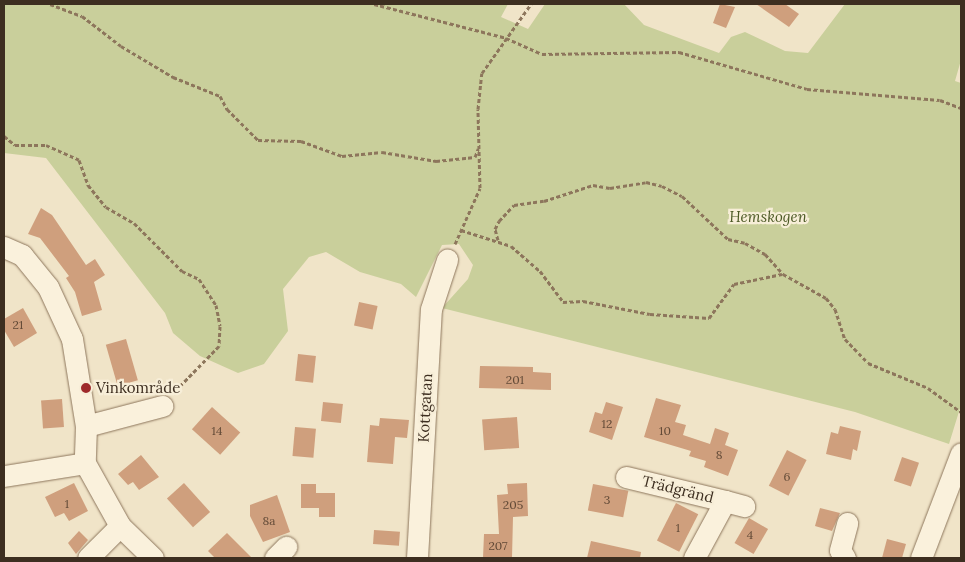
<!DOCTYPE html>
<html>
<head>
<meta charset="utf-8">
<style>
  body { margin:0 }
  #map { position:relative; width:965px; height:562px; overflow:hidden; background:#f0e4c8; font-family:Lora,serif }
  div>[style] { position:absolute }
  .green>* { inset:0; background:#c9cf9b }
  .building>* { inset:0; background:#cf9f7d; transform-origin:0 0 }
  .path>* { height:3px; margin-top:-1.5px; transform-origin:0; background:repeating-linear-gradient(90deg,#8d765c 0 4px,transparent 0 6.5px) }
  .roads { filter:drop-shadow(0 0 1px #8d765c) drop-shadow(0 0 1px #8d765c) }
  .minor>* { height:21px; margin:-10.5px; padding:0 10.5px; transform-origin:10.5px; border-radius:10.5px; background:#faf1dc }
  .dots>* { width:14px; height:14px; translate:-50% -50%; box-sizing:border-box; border:2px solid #f7eed8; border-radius:50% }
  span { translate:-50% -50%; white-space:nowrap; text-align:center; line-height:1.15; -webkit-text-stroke:4.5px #f7eed8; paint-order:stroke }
  .number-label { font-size:12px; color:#624a37 }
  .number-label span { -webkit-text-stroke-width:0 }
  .park-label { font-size:15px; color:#4d5a26; font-style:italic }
  .poi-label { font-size:15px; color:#3d2e20 }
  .left { translate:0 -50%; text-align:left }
  .street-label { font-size:15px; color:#3d2e20 }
  .frame { position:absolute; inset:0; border:5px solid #3d2e20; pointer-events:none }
</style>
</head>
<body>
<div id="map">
  <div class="green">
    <i style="clip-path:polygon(4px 4px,508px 4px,501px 17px,528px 29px,545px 4px,624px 4px,644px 25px,719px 53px,731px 37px,745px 32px,785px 51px,808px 53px,845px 4px,961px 4px,961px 60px,955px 81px,961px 83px,961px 405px,949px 444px,855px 412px,442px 308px,468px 279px,473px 265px,459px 244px,442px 245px,416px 297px,401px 284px,360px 272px,326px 252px,309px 257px,283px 289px,288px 331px,264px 364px,238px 373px,200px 356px,173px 333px,165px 313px,46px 158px,4px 153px)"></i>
  </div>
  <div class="building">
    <i style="clip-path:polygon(720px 4px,735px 7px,726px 28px,713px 23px)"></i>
    <i style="clip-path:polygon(756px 4px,785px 4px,799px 14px,789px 27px)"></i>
    <i style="clip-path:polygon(41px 208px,52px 215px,86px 265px,95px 259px,105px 275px,94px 282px,102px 310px,82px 316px,75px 292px,66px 278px,69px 276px,40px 238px,28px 234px)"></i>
    <i style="left:359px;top:302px;width:19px;height:24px;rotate:12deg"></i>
    <i style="clip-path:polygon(23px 308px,37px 333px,14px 347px,4px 330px,4px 319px)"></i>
    <i style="left:126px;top:339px;width:43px;height:21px;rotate:74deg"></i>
    <i style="left:298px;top:354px;width:18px;height:27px;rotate:6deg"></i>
    <i style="clip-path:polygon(480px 366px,533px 367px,533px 372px,551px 373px,551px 390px,479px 388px)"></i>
    <i style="clip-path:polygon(656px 398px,681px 405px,675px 422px,686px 425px,683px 435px,710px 444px,715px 428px,729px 433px,725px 445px,738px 450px,728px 476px,704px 467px,706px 461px,689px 456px,691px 451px,644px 437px)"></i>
    <i style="left:62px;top:399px;width:28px;height:21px;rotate:86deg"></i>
    <i style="left:323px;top:402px;width:20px;height:19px;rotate:6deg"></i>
    <i style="clip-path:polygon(606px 402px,623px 407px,612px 440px,589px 432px,595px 412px,602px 414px)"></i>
    <i style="left:212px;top:407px;width:38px;height:30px;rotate:42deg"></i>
    <i style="left:517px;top:417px;width:31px;height:35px;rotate:86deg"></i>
    <i style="clip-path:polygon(380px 418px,409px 420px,407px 438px,395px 437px,393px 464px,367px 462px,370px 425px,379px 426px)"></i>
    <i style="clip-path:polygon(840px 426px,861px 431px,857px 451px,853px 449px,851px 460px,826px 454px,831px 432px,838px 434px)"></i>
    <i style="left:295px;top:427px;width:21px;height:29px;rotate:5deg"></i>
    <i style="left:787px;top:450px;width:22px;height:40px;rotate:27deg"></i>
    <i style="clip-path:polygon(141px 455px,159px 477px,139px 490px,133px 482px,128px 485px,118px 474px)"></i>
    <i style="left:902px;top:457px;width:18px;height:25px;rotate:19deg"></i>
    <i style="clip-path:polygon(74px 483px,88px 511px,69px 521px,64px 513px,55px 517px,45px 497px)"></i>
    <i style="left:184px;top:483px;width:39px;height:23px;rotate:48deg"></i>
    <i style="clip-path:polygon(527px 483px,528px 516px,513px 517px,512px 558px,483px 558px,484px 534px,499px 534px,497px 495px,508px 494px,507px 484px)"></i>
    <i style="clip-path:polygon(301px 484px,316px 484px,316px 493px,335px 493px,335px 517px,319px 517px,319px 508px,301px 508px)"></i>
    <i style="left:593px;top:484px;width:36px;height:27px;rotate:11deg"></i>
    <i style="clip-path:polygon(277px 495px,290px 532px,263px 542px,250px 516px,250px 505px)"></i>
    <i style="left:676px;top:503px;width:25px;height:42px;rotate:27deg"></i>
    <i style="clip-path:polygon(820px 508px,840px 513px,832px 531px,815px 526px)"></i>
    <i style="left:749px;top:518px;width:22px;height:29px;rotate:30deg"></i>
    <i style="left:374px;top:530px;width:26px;height:14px;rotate:4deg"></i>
    <i style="clip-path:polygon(79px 531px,88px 540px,76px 554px,68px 543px)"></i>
    <i style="clip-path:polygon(227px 533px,252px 558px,215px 558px,208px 551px)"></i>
    <i style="clip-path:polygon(887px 539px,906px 544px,902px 558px,882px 558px)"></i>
    <i style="clip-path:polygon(591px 541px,641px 552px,640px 558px,587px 558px)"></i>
  </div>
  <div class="path">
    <i style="left:50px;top:4px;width:34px;rotate:21deg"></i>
    <i style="left:82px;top:16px;width:49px;rotate:37.6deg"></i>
    <i style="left:121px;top:46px;width:61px;rotate:30.8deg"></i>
    <i style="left:173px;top:77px;width:51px;rotate:22deg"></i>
    <i style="left:220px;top:96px;width:15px;rotate:62deg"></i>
    <i style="left:227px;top:109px;width:44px;rotate:45deg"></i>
    <i style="left:258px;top:140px;width:43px;rotate:1.3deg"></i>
    <i style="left:301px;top:141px;width:44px;rotate:20.1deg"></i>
    <i style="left:342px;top:156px;width:40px;rotate:-5.7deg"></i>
    <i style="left:382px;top:152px;width:55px;rotate:9.5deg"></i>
    <i style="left:436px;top:161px;width:39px;rotate:-6deg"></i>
    <i style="left:475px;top:157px;width:9px;rotate:-69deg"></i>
    <i style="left:374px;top:4px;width:136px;rotate:14.4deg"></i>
    <i style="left:506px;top:38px;width:39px;rotate:24deg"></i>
    <i style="left:542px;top:54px;width:137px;rotate:-0.8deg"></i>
    <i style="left:679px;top:52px;width:133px;rotate:16.1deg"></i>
    <i style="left:807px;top:89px;width:133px;rotate:4.7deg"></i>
    <i style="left:940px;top:100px;width:22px;rotate:21deg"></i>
    <i style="left:4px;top:136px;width:14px;rotate:39deg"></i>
    <i style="left:15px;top:145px;width:31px"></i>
    <i style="left:46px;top:145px;width:36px;rotate:24deg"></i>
    <i style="left:79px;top:160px;width:27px;rotate:70deg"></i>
    <i style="left:88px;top:185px;width:28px;rotate:51deg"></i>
    <i style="left:106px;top:207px;width:32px;rotate:30deg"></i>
    <i style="left:134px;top:223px;width:68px;rotate:45deg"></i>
    <i style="left:182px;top:271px;width:19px;rotate:25deg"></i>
    <i style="left:199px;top:279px;width:31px;rotate:57deg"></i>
    <i style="left:216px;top:305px;width:21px;rotate:79deg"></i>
    <i style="left:220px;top:326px;width:20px;rotate:93deg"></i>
    <i style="left:219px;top:346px;width:54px;rotate:134.3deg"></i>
    <i style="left:461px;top:230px;width:52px;rotate:17.7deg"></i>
    <i style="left:511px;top:246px;width:38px;rotate:41deg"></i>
    <i style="left:540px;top:271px;width:39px;rotate:53deg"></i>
    <i style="left:563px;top:302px;width:20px;rotate:-3deg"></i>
    <i style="left:583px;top:301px;width:68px;rotate:11deg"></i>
    <i style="left:650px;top:314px;width:59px;rotate:3.9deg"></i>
    <i style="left:709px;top:318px;width:42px;rotate:-53.7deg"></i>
    <i style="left:734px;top:284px;width:49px;rotate:-11.8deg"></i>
    <i style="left:498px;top:240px;width:11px;rotate:-105deg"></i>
    <i style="left:495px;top:229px;width:9px;rotate:-63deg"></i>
    <i style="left:499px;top:221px;width:22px;rotate:-47deg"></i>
    <i style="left:514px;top:205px;width:30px;rotate:-8deg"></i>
    <i style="left:544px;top:201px;width:52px;rotate:-18.1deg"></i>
    <i style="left:593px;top:185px;width:17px;rotate:10deg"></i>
    <i style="left:610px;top:188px;width:36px;rotate:-9deg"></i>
    <i style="left:646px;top:182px;width:16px;rotate:14deg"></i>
    <i style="left:662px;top:186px;width:22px;rotate:27deg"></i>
    <i style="left:682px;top:196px;width:63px;rotate:43.1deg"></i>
    <i style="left:728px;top:239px;width:17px;rotate:13deg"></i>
    <i style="left:745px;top:243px;width:23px;rotate:29deg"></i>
    <i style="left:765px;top:254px;width:27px;rotate:48deg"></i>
    <i style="left:783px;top:274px;width:49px;rotate:29.2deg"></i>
    <i style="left:826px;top:298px;width:14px;rotate:51deg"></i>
    <i style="left:835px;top:309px;width:32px;rotate:72deg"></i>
    <i style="left:845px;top:339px;width:33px;rotate:46deg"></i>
    <i style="left:868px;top:363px;width:65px;rotate:22.6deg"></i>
    <i style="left:928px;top:388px;width:41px;rotate:36deg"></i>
    <i style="left:455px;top:244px;width:61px;rotate:-65.9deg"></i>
    <i style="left:480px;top:188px;width:79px;rotate:-91.5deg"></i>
    <i style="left:478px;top:109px;width:36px;rotate:-84deg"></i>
    <i style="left:482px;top:73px;width:85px;rotate:-54.6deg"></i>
  </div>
  <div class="roads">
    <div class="minor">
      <i style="left:4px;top:247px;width:20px;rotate:24deg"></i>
      <i style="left:22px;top:255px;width:41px;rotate:50.9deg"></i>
      <i style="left:48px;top:287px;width:57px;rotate:65.2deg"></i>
      <i style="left:72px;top:339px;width:88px;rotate:80.9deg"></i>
      <i style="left:86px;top:426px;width:37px;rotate:92deg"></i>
      <i style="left:85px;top:463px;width:72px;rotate:60.9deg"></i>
      <i style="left:120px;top:526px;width:46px;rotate:44.1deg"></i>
      <i style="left:86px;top:426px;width:79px;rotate:-14.7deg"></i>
      <i style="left:4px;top:476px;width:82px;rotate:-9.1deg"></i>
      <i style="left:626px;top:477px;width:102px;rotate:13.6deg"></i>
      <i style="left:725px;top:501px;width:65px;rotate:118.5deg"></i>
      <i style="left:725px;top:501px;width:20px;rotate:15deg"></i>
      <i style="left:88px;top:558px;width:45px;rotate:-45deg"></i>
      <i style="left:275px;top:558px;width:16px;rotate:-45deg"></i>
      <i style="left:417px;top:558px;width:249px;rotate:-86.8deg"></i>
      <i style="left:431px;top:309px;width:52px;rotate:-71.9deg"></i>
      <i style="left:845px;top:558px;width:9px;rotate:-122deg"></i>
      <i style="left:840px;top:550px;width:28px;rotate:-75deg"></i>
      <i style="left:921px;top:558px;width:112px;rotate:-69.1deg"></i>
    </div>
  </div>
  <div class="dots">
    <i style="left:86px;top:388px;background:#9e2a2b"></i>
  </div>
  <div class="number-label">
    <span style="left:18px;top:325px">21</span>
    <span style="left:515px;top:380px">201</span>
    <span style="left:607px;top:424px">12</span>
    <span style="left:217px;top:431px">14</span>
    <span style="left:665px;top:431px">10</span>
    <span style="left:719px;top:455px">8</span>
    <span style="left:787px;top:477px">6</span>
    <span style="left:607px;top:500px">3</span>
    <span style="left:67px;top:504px">1</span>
    <span style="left:513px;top:505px">205</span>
    <span style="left:269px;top:521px">8a</span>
    <span style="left:678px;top:528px">1</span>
    <span style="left:750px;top:535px">4</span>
    <span style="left:498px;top:546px">207</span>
  </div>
  <div class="park-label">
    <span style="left:768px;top:217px">Hemskogen</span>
  </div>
  <div class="poi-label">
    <span class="left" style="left:96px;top:388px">Vinkområde</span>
  </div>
  <div class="street-label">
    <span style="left:425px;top:408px;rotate:-87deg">Kottgatan</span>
    <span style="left:678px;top:489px;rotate:14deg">Trädgränd</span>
  </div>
  <div class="frame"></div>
</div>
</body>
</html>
